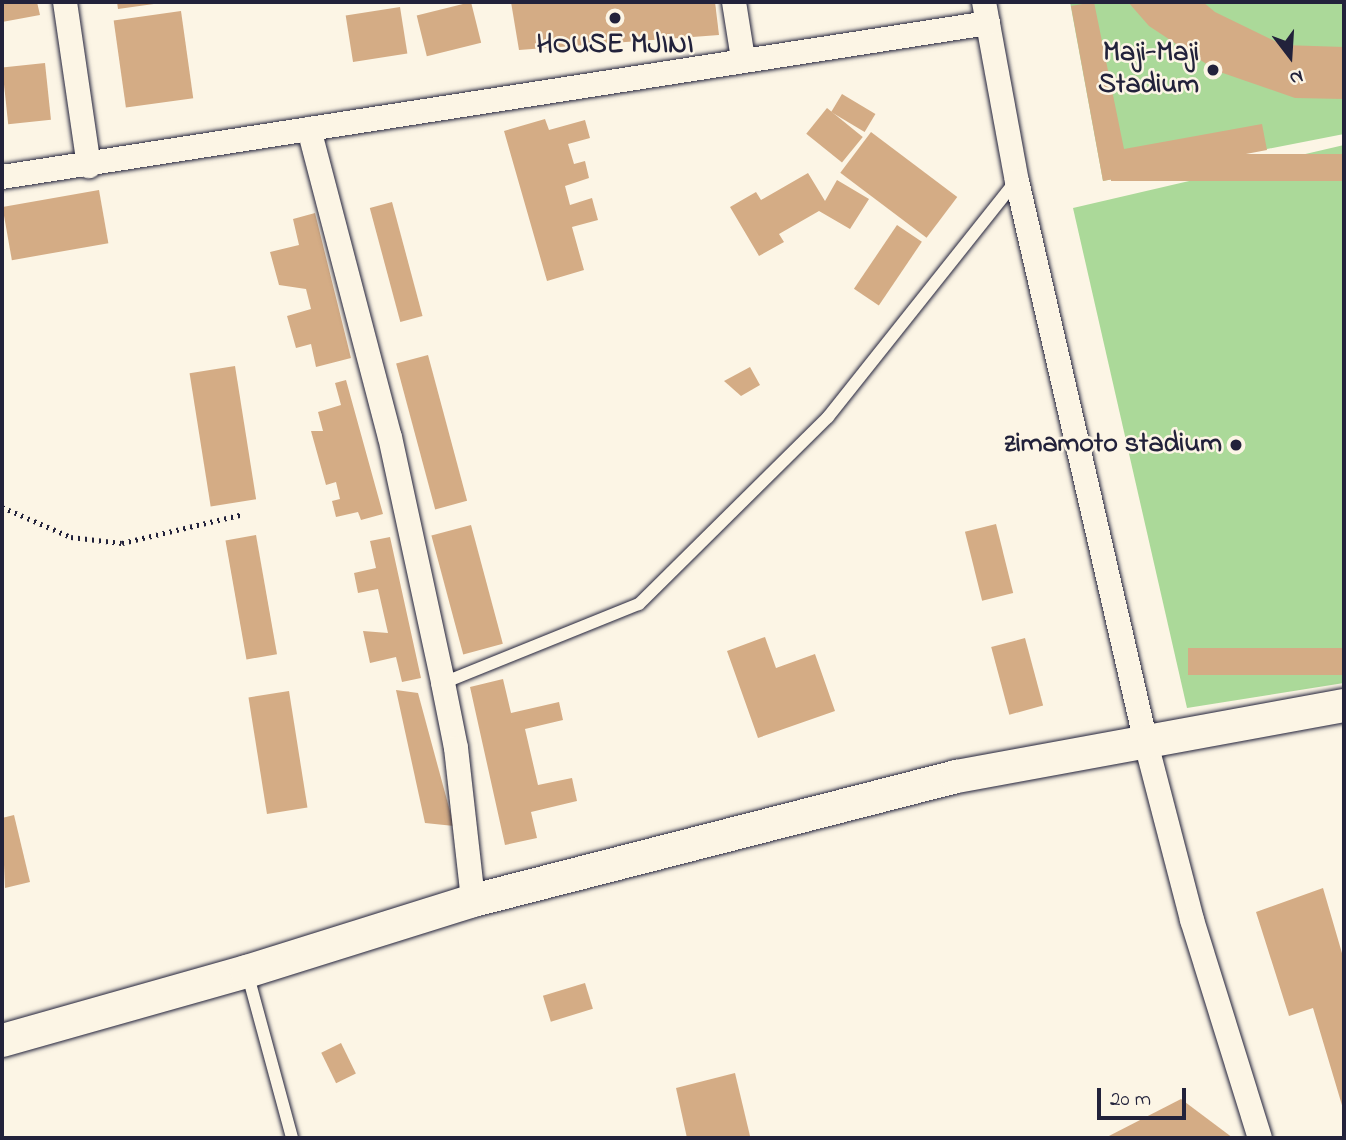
<!DOCTYPE html>
<html>
<head>
<meta charset="utf-8">
<style>
  body { margin:0 }
  #map { position:relative; width:1346px; height:1140px; overflow:hidden; background:#fcf5e5; font-family:"Indie Flower",sans-serif }
  div>[style] { position:absolute }
  .green>* { inset:0; background:#abd999 }
  .building>* { inset:0; background:#d4ac85; transform-origin:0 0 }
  .path>* { height:4.5px; margin-top:-2.25px; transform-origin:0; background:repeating-linear-gradient(90deg,#22223b 0 2px,transparent 0 7px) }
  .roads { filter:drop-shadow(0 0 2px #22223b) drop-shadow(0 0 2px #22223b) }
  .lane>* { height:12px; margin:-6px; padding:0 6px; transform-origin:6px; border-radius:6px; background:#fcf5e5 }
  .street>* { height:24px; margin:-12px; padding:0 12px; transform-origin:12px; border-radius:12px; background:#fcf5e5 }
  .secondary>* { height:33px; margin:-16.5px; padding:0 16.5px; transform-origin:16.5px; border-radius:16.5px; background:#fcf5e5 }
  .dots>* { width:19px; height:19px; translate:-50% -50%; box-sizing:border-box; border:4px solid #fcf5e5; border-radius:50% }
  span { translate:-50% -50%; white-space:nowrap; text-align:center; line-height:1.15; -webkit-text-stroke:5px #fcf5e5; paint-order:stroke }
  .poi-label { font-size:28px; color:#22223b; font-weight:700 }
  .right { translate:-100% -50%; text-align:right }
  .frame { position:absolute; inset:0; border:4px solid #22223b; pointer-events:none }
  .north { position:absolute; left:1255px; top:21px; width:70px; height:70px; -webkit-text-stroke:5px #fcf5e5; paint-order:stroke; rotate:163deg; font-size:19px; font-weight:700; line-height:28px; text-align:center; color:#22223b }
  .north::after { content:''; display:block; margin:auto; width:24px; height:32px; background:#22223b; clip-path:polygon(50% 0,100% 100%,50% 72%,0 100%) }
  .scale { position:absolute; left:1097px; top:1088px; width:89px; height:32px; box-sizing:border-box; border:4px solid #22223b; border-top:0; padding-left:9px; font-size:21px; line-height:24px; white-space:nowrap; color:#22223b; -webkit-text-stroke:5px #fcf5e5; paint-order:stroke }
</style>
</head>
<body>
<div id="map">
  <div class="green">
    <i style="clip-path:polygon(1070px 2px,1344px 2px,1344px 134px,1103px 181px)"></i>
    <i style="clip-path:polygon(1344px 145px,1344px 683px,1187px 708px,1073px 208px)"></i>
  </div>
  <div class="building">
    <i style="clip-path:polygon(2px 2px,37px 2px,40px 15px,2px 22px)"></i>
    <i style="clip-path:polygon(117px 2px,161px 2px,161px 3px,118px 9px)"></i>
    <i style="left:471px;top:2px;width:42px;height:56px;rotate:76deg"></i>
    <i style="clip-path:polygon(511px 2px,715px 2px,719px 35px,519px 50px)"></i>
    <i style="clip-path:polygon(1094px 2px,1124px 149px,1262px 124px,1267px 150px,1103px 181px,1071px 6px)"></i>
    <i style="clip-path:polygon(1128px 2px,1203px 2px,1215px 12px,1283px 45px,1344px 47px,1344px 99px,1295px 98px,1217px 71px,1149px 26px)"></i>
    <i style="left:400px;top:7px;width:47px;height:55px;rotate:81deg"></i>
    <i style="left:181px;top:11px;width:88px;height:68px;rotate:82deg"></i>
    <i style="left:45px;top:63px;width:57px;height:43px;rotate:84deg"></i>
    <i style="left:842px;top:94px;width:39px;height:21px;rotate:31deg"></i>
    <i style="left:827px;top:108px;width:46px;height:33px;rotate:39deg"></i>
    <i style="clip-path:polygon(545px 119px,549px 130px,585px 120px,590px 138px,568px 144px,574px 164px,585px 161px,589px 178px,565px 186px,570px 205px,592px 198px,598px 220px,572px 227px,584px 270px,547px 281px,504px 131px)"></i>
    <i style="left:871px;top:132px;width:108px;height:51px;rotate:37deg"></i>
    <i style="left:1344px;top:154px;width:27px;height:233px;rotate:90deg"></i>
    <i style="clip-path:polygon(808px 173px,825px 201px,837px 180px,869px 199px,850px 229px,819px 211px,779px 234px,784px 242px,759px 256px,730px 207px,756px 192px,761px 200px)"></i>
    <i style="left:99px;top:190px;width:54px;height:98px;rotate:80deg"></i>
    <i style="left:392px;top:202px;width:118px;height:23px;rotate:75deg"></i>
    <i style="clip-path:polygon(315px 213px,351px 358px,316px 367px,311px 344px,296px 348px,287px 316px,311px 309px,306px 289px,279px 285px,270px 252px,299px 245px,293px 219px)"></i>
    <i style="left:897px;top:225px;width:30px;height:77px;rotate:34deg"></i>
    <i style="left:428px;top:355px;width:151px;height:33px;rotate:75deg"></i>
    <i style="left:235px;top:366px;width:135px;height:46px;rotate:81deg"></i>
    <i style="clip-path:polygon(750px 367px,760px 385px,741px 396px,724px 381px)"></i>
    <i style="clip-path:polygon(346px 380px,383px 514px,361px 520px,358px 512px,336px 517px,332px 501px,340px 499px,336px 482px,326px 485px,311px 431px,323px 431px,318px 412px,341px 405px,335px 383px)"></i>
    <i style="left:996px;top:524px;width:71px;height:32px;rotate:76deg"></i>
    <i style="left:471px;top:525px;width:123px;height:41px;rotate:75deg"></i>
    <i style="left:256px;top:535px;width:121px;height:31px;rotate:80deg"></i>
    <i style="clip-path:polygon(390px 537px,421px 678px,402px 682px,396px 657px,370px 663px,363px 631px,388px 633px,378px 589px,358px 593px,354px 573px,376px 568px,370px 541px)"></i>
    <i style="clip-path:polygon(765px 637px,776px 668px,815px 654px,835px 711px,758px 738px,727px 651px)"></i>
    <i style="left:1025px;top:638px;width:70px;height:35px;rotate:75deg"></i>
    <i style="left:1344px;top:648px;width:27px;height:156px;rotate:90deg"></i>
    <i style="clip-path:polygon(503px 679px,511px 713px,559px 702px,563px 720px,525px 729px,538px 785px,572px 778px,577px 801px,531px 812px,537px 838px,505px 845px,470px 687px)"></i>
    <i style="clip-path:polygon(396px 690px,418px 693px,454px 826px,425px 823px)"></i>
    <i style="left:289px;top:691px;width:118px;height:41px;rotate:81deg"></i>
    <i style="clip-path:polygon(14px 815px,30px 882px,5px 888px,2px 818px)"></i>
    <i style="clip-path:polygon(1323px 888px,1344px 960px,1344px 1112px,1313px 1008px,1289px 1016px,1256px 912px)"></i>
    <i style="left:585px;top:983px;width:27px;height:44px;rotate:73deg"></i>
    <i style="left:341px;top:1043px;width:34px;height:22px;rotate:64deg"></i>
    <i style="clip-path:polygon(735px 1073px,750px 1136px,687px 1138px,676px 1088px)"></i>
    <i style="clip-path:polygon(1181px 1099px,1233px 1138px,1105px 1138px)"></i>
  </div>
  <div class="path">
    <i style="left:2px;top:507px;width:75px;rotate:23.5deg"></i>
    <i style="left:71px;top:537px;width:51px;rotate:6.7deg"></i>
    <i style="left:122px;top:543px;width:125px;rotate:-13.4deg"></i>
  </div>
  <div class="roads">
    <div class="lane">
      <i style="left:443px;top:683px;width:211px;rotate:-22deg"></i>
      <i style="left:639px;top:604px;width:266px;rotate:-44.7deg"></i>
      <i style="left:828px;top:417px;width:302px;rotate:-51.5deg"></i>
      <i style="left:247px;top:972px;width:172px;rotate:74.8deg"></i>
    </div>
    <div class="street">
      <i style="left:65px;top:2px;width:166px;rotate:81.7deg"></i>
      <i style="left:734px;top:2px;width:58px;rotate:81deg"></i>
      <i style="left:984px;top:2px;width:182px;rotate:79.6deg"></i>
      <i style="left:1017px;top:181px;width:577px;rotate:77.07deg"></i>
      <i style="left:1146px;top:743px;width:183px;rotate:75.4deg"></i>
      <i style="left:1192px;top:920px;width:228px;rotate:72.7deg"></i>
      <i style="left:309px;top:129px;width:318px;rotate:75.3deg"></i>
      <i style="left:390px;top:437px;width:252px;rotate:77.8deg"></i>
      <i style="left:443px;top:683px;width:66px;rotate:78.7deg"></i>
      <i style="left:456px;top:748px;width:153px;rotate:83.6deg"></i>
      <i style="left:2px;top:177px;width:998px;rotate:-8.88deg"></i>
    </div>
    <div class="secondary">
      <i style="left:2px;top:1040px;width:254px;rotate:-15.8deg"></i>
      <i style="left:246px;top:971px;width:238px;rotate:-17.4deg"></i>
      <i style="left:473px;top:900px;width:499px;rotate:-14.4deg"></i>
      <i style="left:956px;top:776px;width:394px;rotate:-10.4deg"></i>
    </div>
  </div>
  <div class="dots">
    <i style="left:615px;top:18px;background:#22223b"></i>
    <i style="left:1213px;top:70px;background:#22223b"></i>
    <i style="left:1236px;top:445px;background:#22223b"></i>
  </div>
  <div class="poi-label">
    <span style="left:615px;top:46px">HOUSE MJINI</span>
    <span class="right" style="left:1199px;top:70px">Maji-Maji<br>Stadium</span>
    <span class="right" style="left:1222px;top:445px">zimamoto stadium</span>
  </div>
  <div class="frame"></div>
  <div class="north">N</div>
  <div class="scale">20 m</div>
</div>
</body>
</html>
